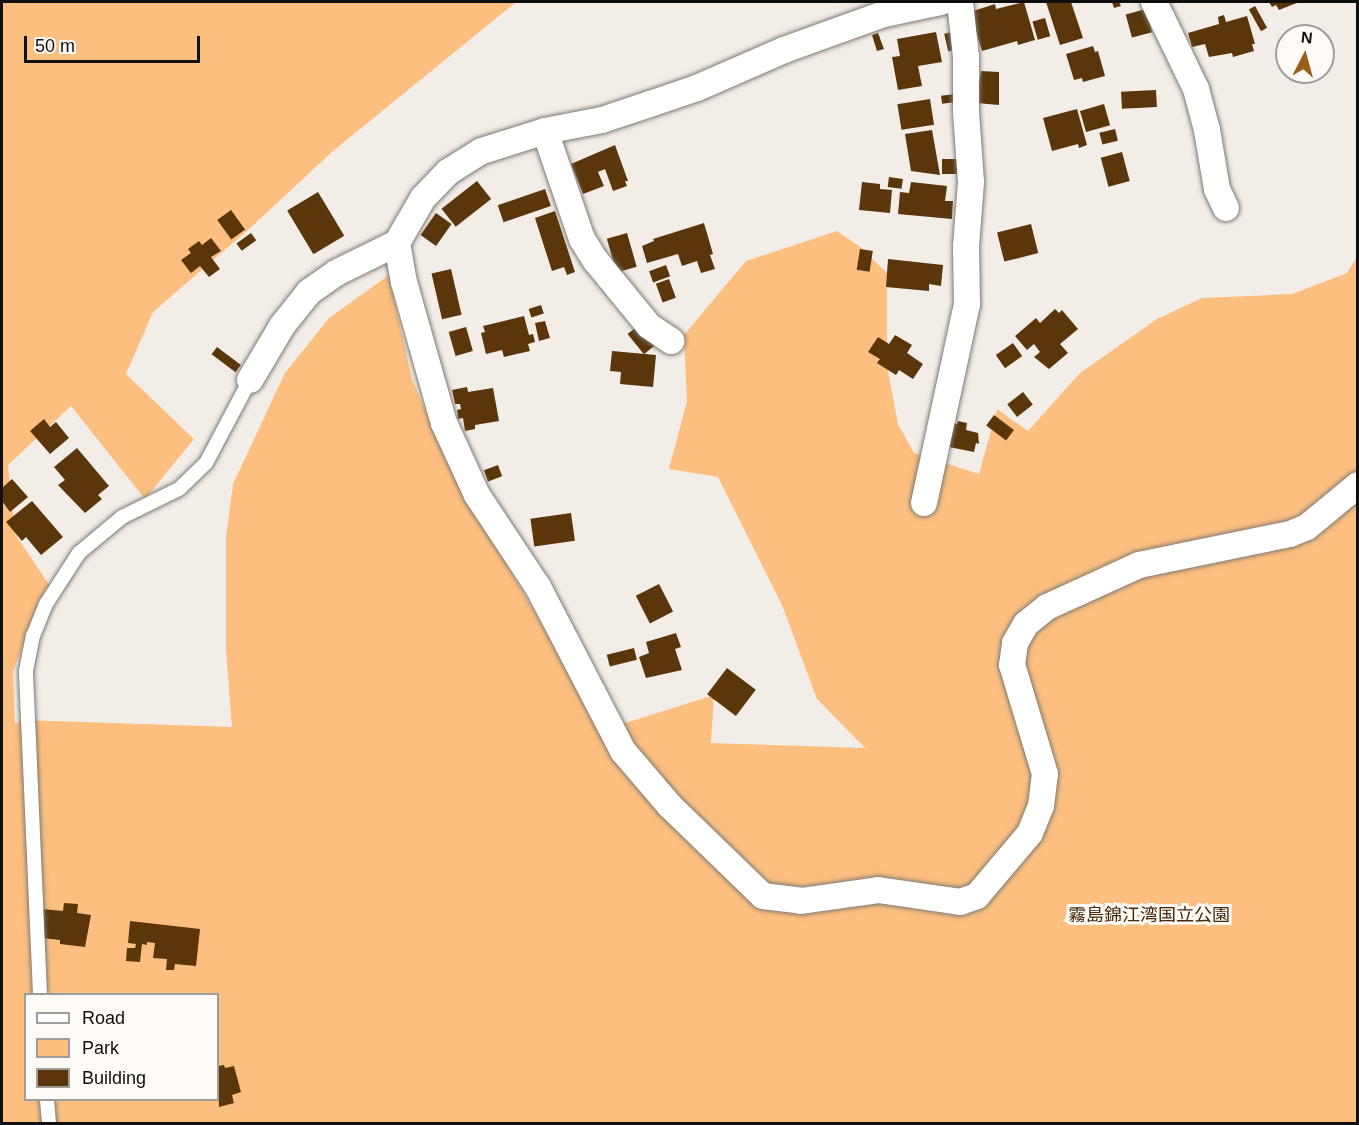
<!DOCTYPE html>
<html>
<head>
<meta charset="utf-8">
<style>
  body { margin:0 }
  #map { position:relative; width:1359px; height:1125px; overflow:hidden; background:#f3ede7; font-family:Helvetica,"Noto Sans JP",sans-serif }
  div>[style] { position:absolute }
  .green>* { inset:0; background:#fcbf7f }
  .building>* { inset:0; background:#5a360a; transform-origin:0 0 }
  .roads { filter:drop-shadow(0 0 2px #7e7973) drop-shadow(0 0 2px #7e7973) }
  .lane>* { height:14px; margin:-7px; padding:0 7px; transform-origin:7px; border-radius:7px; background:#fff }
  .street>* { height:26px; margin:-13px; padding:0 13px; transform-origin:13px; border-radius:13px; background:#fff }
  span { translate:-50% -50%; white-space:nowrap; text-align:center; line-height:1.15; -webkit-text-stroke:6px #fefbf7; paint-order:stroke }
  .park-label { font-size:18px; color:#452907 }
  .frame { position:absolute; inset:0; border:3px solid #110f0d; pointer-events:none }
  .legend { position:absolute; left:24px; top:993px; width:195px; height:108px; box-sizing:border-box; background:#fefbf7; border:2px solid #9f9d99; margin:0; padding:8px 10px; list-style:none; font-size:18px; color:#110f0d }
  .legend li { display:flex; align-items:center; gap:12px; height:30px }
  .legend b { width:30px; border:2px solid #9f9d99 }
  .north { position:absolute; left:1275px; top:24px; width:60px; height:60px; box-sizing:border-box; background:#fefbf7; border:2px solid #9f9d99; border-radius:50%; rotate:6deg; font-size:16px; font-weight:700; line-height:24px; text-align:center; color:#110f0d }
  .north::after { content:''; display:block; margin:auto; width:21px; height:27px; background:#975f1a; clip-path:polygon(50% 0,100% 100%,50% 72%,0 100%) }
  .scale { position:absolute; left:24px; top:36px; width:176px; height:27px; box-sizing:border-box; border:3px solid #110f0d; border-top:0; padding-left:8px; font-size:18px; line-height:21px; white-space:nowrap; color:#110f0d; -webkit-text-stroke:4px #fefbf7; paint-order:stroke }
</style>
</head>
<body>
<div id="map">
  <div class="green">
    <i style="clip-path:polygon(evenodd,2px 2px,516px 2px,333px 151px,248px 230px,153px 312px,126px 374px,194px 439px,145px 499px,71px 406px,8px 465px,15px 534px,52px 589px,36px 610px,13px 672px,15px 724px,22px 720px,232px 727px,226px 650px,226px 537px,233px 484px,285px 373px,329px 318px,389px 275px,412px 379px,446px 460px,593px 712px,616px 726px,714px 695px,711px 743px,865px 748px,817px 699px,782px 605px,718px 477px,669px 469px,687px 401px,684px 335px,746px 261px,837px 231px,859px 246px,887px 273px,887px 366px,898px 424px,914px 453px,979px 474px,997px 409px,1028px 431px,1080px 373px,1157px 319px,1202px 298px,1292px 294px,1347px 273px,1357px 257px,1357px 1123px,2px 1124px,2px 2px,26px 994px,218px 994px,218px 1100px,26px 1100px,26px 994px)"></i>
  </div>
  <div class="building">
    <i style="clip-path:polygon(1024px 2px,1035px 40px,1018px 45px,1017px 41px,982px 51px,970px 12px,995px 4px,996px 9px)"></i>
    <i style="clip-path:polygon(1046px 2px,1071px 2px,1083px 38px,1060px 45px)"></i>
    <i style="clip-path:polygon(1112px 2px,1119px 2px,1121px 6px,1114px 8px)"></i>
    <i style="clip-path:polygon(1269px 2px,1299px 2px,1279px 10px,1276px 5px,1272px 7px)"></i>
    <i style="left:1255px;top:6px;width:25px;height:7px;rotate:61deg"></i>
    <i style="left:1146px;top:9px;width:24px;height:21px;rotate:75deg"></i>
    <i style="clip-path:polygon(1224px 15px,1226px 22px,1247px 16px,1255px 44px,1252px 44px,1254px 51px,1233px 57px,1232px 53px,1209px 57px,1205px 44px,1192px 47px,1188px 33px,1219px 24px,1218px 17px)"></i>
    <i style="left:1045px;top:18px;width:19px;height:13px;rotate:74deg"></i>
    <i style="clip-path:polygon(936px 32px,942px 62px,918px 66px,922px 86px,898px 90px,892px 57px,900px 56px,897px 39px)"></i>
    <i style="left:952px;top:32px;width:18px;height:8px;rotate:77deg"></i>
    <i style="clip-path:polygon(878px 33px,884px 49px,877px 51px,872px 35px)"></i>
    <i style="clip-path:polygon(1093px 46px,1095px 52px,1098px 51px,1105px 76px,1083px 82px,1082px 78px,1074px 80px,1066px 54px)"></i>
    <i style="clip-path:polygon(981px 71px,999px 72px,999px 105px,976px 103px)"></i>
    <i style="left:1156px;top:90px;width:17px;height:35px;rotate:87deg"></i>
    <i style="left:955px;top:94px;width:8px;height:14px;rotate:83deg"></i>
    <i style="left:930px;top:99px;width:26px;height:33px;rotate:81deg"></i>
    <i style="left:1104px;top:104px;width:22px;height:25px;rotate:74deg"></i>
    <i style="clip-path:polygon(1077px 109px,1087px 145px,1079px 148px,1078px 144px,1052px 151px,1043px 118px)"></i>
    <i style="left:1115px;top:129px;width:12px;height:16px;rotate:76deg"></i>
    <i style="clip-path:polygon(932px 130px,940px 175px,911px 171px,905px 134px)"></i>
    <i style="clip-path:polygon(615px 145px,628px 181px,625px 181px,627px 186px,613px 191px,605px 169px,598px 172px,604px 186px,583px 194px,571px 164px)"></i>
    <i style="left:1122px;top:152px;width:30px;height:22px;rotate:75deg"></i>
    <i style="left:942px;top:159px;width:19px;height:15px"></i>
    <i style="left:889px;top:177px;width:14px;height:10px;rotate:8deg"></i>
    <i style="left:477px;top:181px;width:23px;height:45px;rotate:52deg"></i>
    <i style="clip-path:polygon(862px 182px,880px 184px,880px 189px,892px 190px,890px 213px,859px 210px)"></i>
    <i style="clip-path:polygon(911px 182px,947px 186px,945px 201px,953px 201px,952px 219px,898px 214px,900px 192px,909px 193px)"></i>
    <i style="left:545px;top:189px;width:18px;height:50px;rotate:71deg"></i>
    <i style="left:318px;top:192px;width:51px;height:36px;rotate:59deg"></i>
    <i style="left:231px;top:210px;width:24px;height:17px;rotate:54deg"></i>
    <i style="clip-path:polygon(555px 211px,575px 272px,567px 275px,564px 267px,552px 271px,535px 218px)"></i>
    <i style="left:436px;top:213px;width:19px;height:27px;rotate:35deg"></i>
    <i style="clip-path:polygon(704px 223px,713px 254px,710px 255px,715px 269px,701px 273px,697px 261px,682px 266px,678px 254px,647px 263px,642px 246px,654px 241px,653px 239px)"></i>
    <i style="left:1031px;top:224px;width:30px;height:35px;rotate:76deg"></i>
    <i style="left:251px;top:233px;width:9px;height:18px;rotate:54deg"></i>
    <i style="left:627px;top:233px;width:35px;height:21px;rotate:74deg"></i>
    <i style="clip-path:polygon(211px 238px,221px 251px,211px 257px,220px 269px,209px 277px,200px 266px,191px 273px,181px 260px,191px 253px,188px 249px,199px 241px,202px 245px)"></i>
    <i style="left:860px;top:249px;width:13px;height:21px;rotate:9deg"></i>
    <i style="clip-path:polygon(888px 259px,943px 265px,941px 286px,929px 284px,929px 291px,886px 287px)"></i>
    <i style="left:666px;top:265px;width:12px;height:18px;rotate:70deg"></i>
    <i style="left:451px;top:269px;width:47px;height:20px;rotate:77deg"></i>
    <i style="left:669px;top:279px;width:20px;height:14px;rotate:70deg"></i>
    <i style="left:541px;top:305px;width:9px;height:13px;rotate:72deg"></i>
    <i style="clip-path:polygon(1055px 309px,1059px 313px,1062px 310px,1078px 329px,1060px 344px,1068px 353px,1049px 369px,1034px 357px,1040px 352px,1034px 344px,1027px 350px,1015px 336px,1036px 318px,1040px 323px)"></i>
    <i style="clip-path:polygon(524px 316px,529px 335px,533px 334px,535px 342px,528px 344px,530px 351px,504px 357px,502px 350px,486px 354px,481px 333px,485px 332px,483px 326px)"></i>
    <i style="clip-path:polygon(545px 321px,550px 338px,539px 341px,535px 323px)"></i>
    <i style="left:640px;top:324px;width:26px;height:16px;rotate:51deg"></i>
    <i style="left:466px;top:327px;width:25px;height:18px;rotate:74deg"></i>
    <i style="clip-path:polygon(895px 335px,912px 345px,907px 353px,923px 364px,913px 379px,899px 370px,896px 375px,877px 363px,880px 359px,868px 352px,878px 337px,889px 344px)"></i>
    <i style="left:1013px;top:343px;width:16px;height:21px;rotate:55deg"></i>
    <i style="left:217px;top:347px;width:30px;height:9px;rotate:37deg"></i>
    <i style="clip-path:polygon(612px 351px,656px 355px,653px 387px,620px 384px,621px 372px,610px 371px)"></i>
    <i style="clip-path:polygon(467px 387px,468px 392px,493px 388px,499px 421px,475px 425px,475px 429px,465px 431px,463px 418px,458px 419px,457px 410px,461px 409px,460px 404px,455px 404px,452px 390px)"></i>
    <i style="left:1023px;top:392px;width:16px;height:20px;rotate:52deg"></i>
    <i style="left:994px;top:415px;width:25px;height:13px;rotate:37deg"></i>
    <i style="clip-path:polygon(44px 419px,50px 427px,56px 422px,69px 438px,50px 454px,30px 431px)"></i>
    <i style="clip-path:polygon(958px 421px,967px 423px,966px 430px,978px 433px,979px 444px,976px 443px,974px 452px,949px 447px,949px 423px,957px 424px)"></i>
    <i style="clip-path:polygon(77px 448px,109px 486px,98px 495px,102px 499px,85px 513px,58px 485px,65px 480px,54px 467px)"></i>
    <i style="left:498px;top:465px;width:12px;height:15px;rotate:70deg"></i>
    <i style="clip-path:polygon(12px 479px,28px 497px,10px 512px,2px 501px,2px 488px)"></i>
    <i style="clip-path:polygon(32px 501px,63px 537px,41px 555px,26px 537px,22px 541px,6px 522px)"></i>
    <i style="left:571px;top:513px;width:28px;height:41px;rotate:82deg"></i>
    <i style="left:659px;top:584px;width:31px;height:26px;rotate:63deg"></i>
    <i style="clip-path:polygon(676px 633px,681px 647px,675px 649px,682px 670px,646px 678px,639px 657px,649px 653px,646px 642px)"></i>
    <i style="left:634px;top:648px;width:12px;height:28px;rotate:76deg"></i>
    <i style="left:727px;top:668px;width:36px;height:33px;rotate:37deg"></i>
    <i style="clip-path:polygon(64px 903px,78px 904px,77px 913px,91px 915px,85px 947px,60px 944px,60px 940px,42px 938px,42px 909px,63px 911px)"></i>
    <i style="clip-path:polygon(130px 921px,200px 929px,196px 966px,175px 964px,174px 970px,166px 970px,167px 959px,153px 958px,155px 943px,147px 942px,147px 945px,142px 944px,140px 962px,126px 961px,127px 948px,135px 948px,136px 944px,128px 943px)"></i>
    <i style="clip-path:polygon(224px 1065px,225px 1068px,234px 1066px,241px 1092px,232px 1095px,234px 1103px,219px 1107px,218px 1066px)"></i>
  </div>
  <div class="roads">
    <div class="lane">
      <i style="left:40px;top:994px;width:323px;rotate:-92.5deg"></i>
      <i style="left:26px;top:671px;width:36px;rotate:-79deg"></i>
      <i style="left:33px;top:636px;width:35px;rotate:-68deg"></i>
      <i style="left:46px;top:604px;width:61px;rotate:-57.1deg"></i>
      <i style="left:79px;top:553px;width:56px;rotate:-39.9deg"></i>
      <i style="left:122px;top:517px;width:64px;rotate:-26.2deg"></i>
      <i style="left:179px;top:489px;width:37px;rotate:-44deg"></i>
      <i style="left:206px;top:463px;width:94px;rotate:-62.1deg"></i>
      <i style="left:47px;top:1100px;width:24px;rotate:85deg"></i>
    </div>
    <div class="street">
      <i style="left:1154px;top:2px;width:97px;rotate:64.2deg"></i>
      <i style="left:1196px;top:89px;width:42px;rotate:75deg"></i>
      <i style="left:1207px;top:130px;width:60px;rotate:80.4deg"></i>
      <i style="left:1217px;top:189px;width:21px;rotate:65deg"></i>
      <i style="left:545px;top:131px;width:114px;rotate:71.1deg"></i>
      <i style="left:582px;top:239px;width:26px;rotate:58deg"></i>
      <i style="left:596px;top:261px;width:84px;rotate:50.8deg"></i>
      <i style="left:649px;top:326px;width:27px;rotate:34deg"></i>
      <i style="left:397px;top:243px;width:40px;rotate:80deg"></i>
      <i style="left:404px;top:282px;width:147px;rotate:74.2deg"></i>
      <i style="left:444px;top:423px;width:79px;rotate:65.4deg"></i>
      <i style="left:477px;top:495px;width:110px;rotate:56.5deg"></i>
      <i style="left:538px;top:587px;width:185px;rotate:62.6deg"></i>
      <i style="left:623px;top:751px;width:72px;rotate:49.5deg"></i>
      <i style="left:670px;top:806px;width:129px;rotate:44.1deg"></i>
      <i style="left:763px;top:896px;width:38px;rotate:7deg"></i>
      <i style="left:801px;top:901px;width:78px;rotate:-8.1deg"></i>
      <i style="left:878px;top:890px;width:83px;rotate:8.3deg"></i>
      <i style="left:960px;top:902px;width:18px;rotate:-19deg"></i>
      <i style="left:977px;top:896px;width:82px;rotate:-49.9deg"></i>
      <i style="left:1030px;top:833px;width:29px;rotate:-68deg"></i>
      <i style="left:1041px;top:806px;width:32px;rotate:-83deg"></i>
      <i style="left:1045px;top:774px;width:114px;rotate:-106.8deg"></i>
      <i style="left:1012px;top:665px;width:22px;rotate:-82deg"></i>
      <i style="left:1015px;top:643px;width:22px;rotate:-60deg"></i>
      <i style="left:1026px;top:624px;width:27px;rotate:-39deg"></i>
      <i style="left:1047px;top:607px;width:101px;rotate:-24.5deg"></i>
      <i style="left:1139px;top:565px;width:154px;rotate:-11.6deg"></i>
      <i style="left:1290px;top:534px;width:18px;rotate:-22deg"></i>
      <i style="left:1307px;top:527px;width:66px;rotate:-39.5deg"></i>
      <i style="left:250px;top:380px;width:63px;rotate:-59.3deg"></i>
      <i style="left:282px;top:326px;width:43px;rotate:-51.5deg"></i>
      <i style="left:309px;top:292px;width:33px;rotate:-35deg"></i>
      <i style="left:336px;top:273px;width:68px;rotate:-26.2deg"></i>
      <i style="left:397px;top:243px;width:52px;rotate:-60deg"></i>
      <i style="left:423px;top:198px;width:36px;rotate:-46deg"></i>
      <i style="left:448px;top:172px;width:40px;rotate:-32deg"></i>
      <i style="left:482px;top:151px;width:66px;rotate:-17.6deg"></i>
      <i style="left:545px;top:131px;width:58px;rotate:-10.9deg"></i>
      <i style="left:602px;top:120px;width:51px;rotate:-18.4deg"></i>
      <i style="left:650px;top:104px;width:50px;rotate:-18.8deg"></i>
      <i style="left:697px;top:88px;width:95px;rotate:-23.6deg"></i>
      <i style="left:784px;top:50px;width:106px;rotate:-19.8deg"></i>
      <i style="left:884px;top:14px;width:58px;rotate:-11.9deg"></i>
      <i style="left:924px;top:503px;width:204px;rotate:-77.8deg"></i>
      <i style="left:967px;top:304px;width:58px;rotate:-91deg"></i>
      <i style="left:966px;top:246px;width:64px;rotate:-85.5deg"></i>
      <i style="left:971px;top:182px;width:70px;rotate:-94.1deg"></i>
      <i style="left:966px;top:112px;width:55px;rotate:-90deg"></i>
      <i style="left:966px;top:57px;width:55px;rotate:-96.2deg"></i>
    </div>
  </div>
  <div class="park-label">
    <span style="left:1149px;top:915px">霧島錦江湾国立公園</span>
  </div>
  <div class="frame"></div>
  <ul class="legend">
  <li><b style="height:8px;background:#fff"></b>Road</li>
  <li><b style="height:16px;background:#fcbf7f"></b>Park</li>
  <li><b style="height:16px;background:#5a360a"></b>Building</li>
  </ul>
  <div class="north">N</div>
  <div class="scale">50 m</div>
</div>
</body>
</html>
